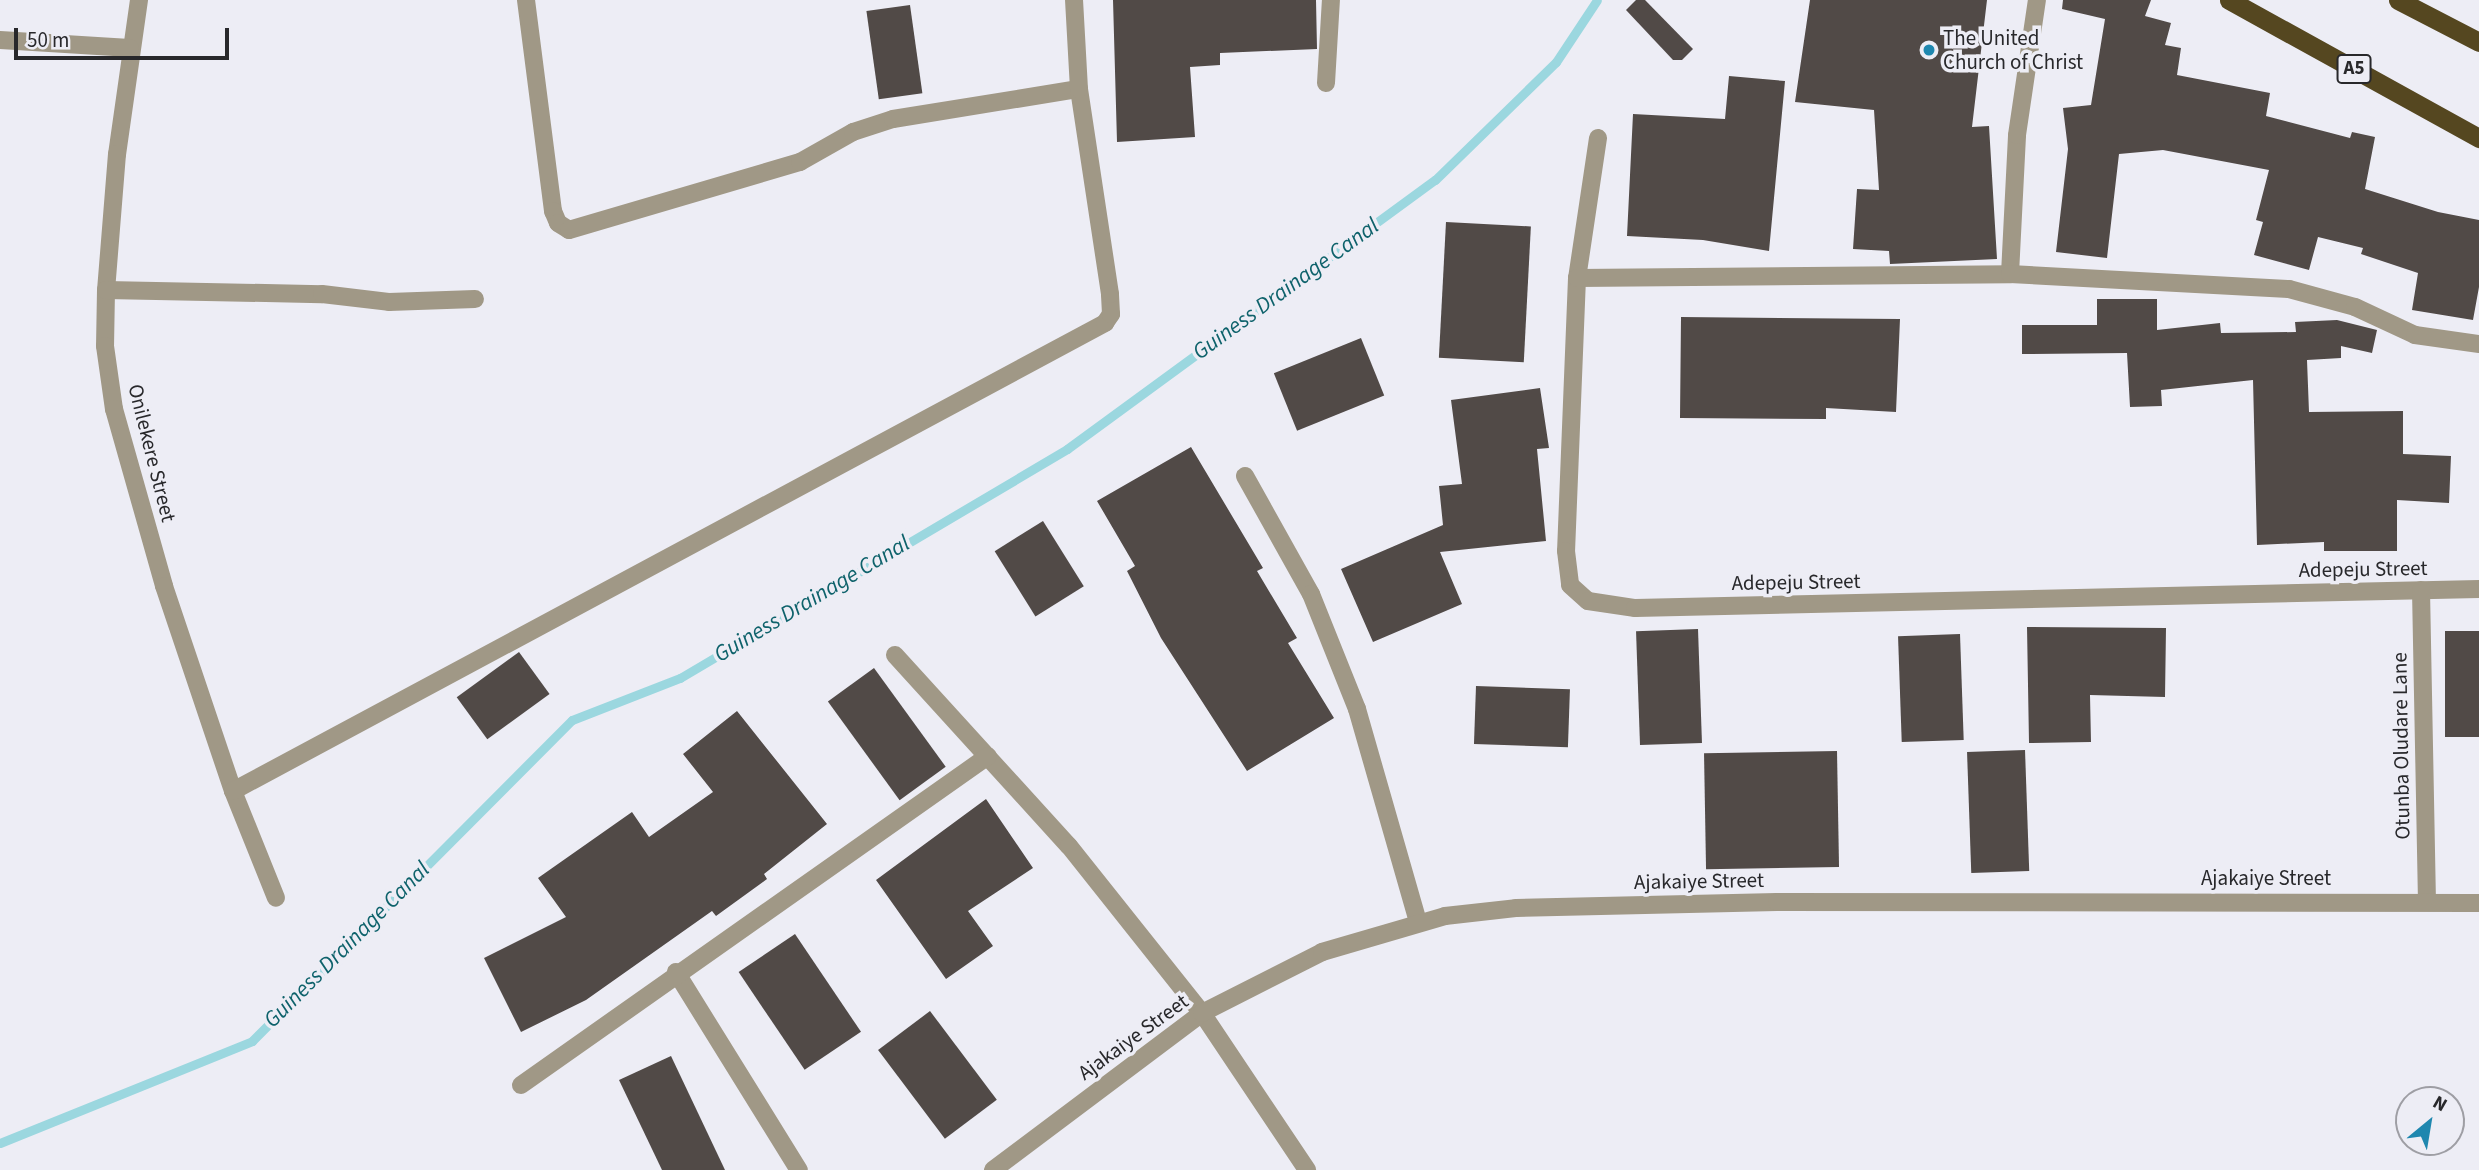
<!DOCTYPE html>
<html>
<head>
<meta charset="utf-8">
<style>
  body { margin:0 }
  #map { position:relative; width:2479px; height:1170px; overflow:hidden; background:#ededf5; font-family:"Source Sans 3",sans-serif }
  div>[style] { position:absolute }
  .stream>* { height:9px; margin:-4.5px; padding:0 4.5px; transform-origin:4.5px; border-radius:4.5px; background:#9bd7df }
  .building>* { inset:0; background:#514a47; transform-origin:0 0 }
  .minor>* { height:18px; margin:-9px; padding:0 9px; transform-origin:9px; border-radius:9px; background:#a09886 }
  .trunk>* { height:19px; margin:-9.5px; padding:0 9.5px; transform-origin:9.5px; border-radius:9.5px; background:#554720 }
  .dots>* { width:19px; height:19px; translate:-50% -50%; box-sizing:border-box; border:4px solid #ededf5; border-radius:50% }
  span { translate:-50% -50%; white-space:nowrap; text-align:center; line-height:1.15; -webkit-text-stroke:7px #ededf5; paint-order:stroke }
  .shield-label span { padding:2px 5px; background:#ededf5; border:2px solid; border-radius:5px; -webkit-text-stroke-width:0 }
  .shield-label { font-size:19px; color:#28282b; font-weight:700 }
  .poi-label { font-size:21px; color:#28282b }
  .left { translate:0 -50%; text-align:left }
  .street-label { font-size:21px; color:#28282b }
  .water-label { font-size:23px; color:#0e626b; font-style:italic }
  .north { position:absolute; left:2395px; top:1086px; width:70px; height:70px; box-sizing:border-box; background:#ededf5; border:2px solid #9e9ea4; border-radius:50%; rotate:30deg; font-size:19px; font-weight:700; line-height:28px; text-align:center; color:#28282b }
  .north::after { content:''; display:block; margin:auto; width:24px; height:32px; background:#1e87af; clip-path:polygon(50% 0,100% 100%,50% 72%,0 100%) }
  .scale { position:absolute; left:14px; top:28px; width:215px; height:32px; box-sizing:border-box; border:4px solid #28282b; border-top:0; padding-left:9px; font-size:21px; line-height:24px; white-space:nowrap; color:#28282b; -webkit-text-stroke:5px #ededf5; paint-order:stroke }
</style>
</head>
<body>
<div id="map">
  <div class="stream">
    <i style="left:0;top:1143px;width:272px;rotate:-22deg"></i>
    <i style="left:252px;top:1041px;width:453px;rotate:-45.1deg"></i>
    <i style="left:572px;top:720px;width:116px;rotate:-21.3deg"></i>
    <i style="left:680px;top:678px;width:450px;rotate:-30.6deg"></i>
    <i style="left:1067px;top:449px;width:456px;rotate:-36.2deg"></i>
    <i style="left:1435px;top:180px;width:169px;rotate:-44.3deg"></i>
    <i style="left:1556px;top:62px;width:74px;rotate:-56.5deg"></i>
  </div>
  <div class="building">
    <i style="clip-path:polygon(1113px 0,1316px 0,1317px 49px,1220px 53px,1220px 65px,1190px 67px,1195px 137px,1117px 142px)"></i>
    <i style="clip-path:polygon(1636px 0,1645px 0,1693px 49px,1682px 60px,1673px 60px,1626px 10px)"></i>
    <i style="clip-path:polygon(1810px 0,1987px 0,1972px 127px,1989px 126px,1997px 259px,1890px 264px,1889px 251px,1853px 249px,1857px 189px,1879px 190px,1874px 110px,1795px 102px)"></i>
    <i style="clip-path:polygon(2063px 0,2151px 0,2145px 16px,2171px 23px,2165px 45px,2181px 48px,2177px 75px,2270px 93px,2266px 116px,2350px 138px,2352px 132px,2375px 137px,2365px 189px,2438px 212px,2479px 220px,2479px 287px,2473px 320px,2412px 310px,2418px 273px,2361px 254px,2363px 248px,2318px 237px,2309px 270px,2254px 255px,2263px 222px,2256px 220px,2269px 170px,2163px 150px,2119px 154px,2107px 258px,2056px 252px,2068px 149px,2063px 108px,2091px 105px,2105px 19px,2062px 9px)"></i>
    <i style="left:910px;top:5px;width:89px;height:44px;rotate:82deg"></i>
    <i style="clip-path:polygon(1729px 76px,1785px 81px,1769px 251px,1703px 240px,1627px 236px,1633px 114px,1725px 119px)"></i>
    <i style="left:1446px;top:222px;width:85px;height:136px;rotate:3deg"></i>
    <i style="clip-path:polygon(2097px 299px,2157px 299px,2157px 330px,2220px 323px,2221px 333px,2296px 332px,2295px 322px,2337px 320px,2377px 330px,2372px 353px,2341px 346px,2341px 358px,2307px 360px,2309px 412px,2403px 411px,2403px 454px,2451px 456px,2449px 503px,2397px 500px,2397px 551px,2324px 551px,2324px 542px,2257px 545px,2253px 380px,2161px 390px,2162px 406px,2130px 407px,2127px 353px,2022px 354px,2022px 325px,2097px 325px)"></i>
    <i style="clip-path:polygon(1681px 317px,1900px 319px,1896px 412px,1826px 408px,1826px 419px,1680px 418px)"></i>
    <i style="left:1361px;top:338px;width:62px;height:94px;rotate:68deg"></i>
    <i style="clip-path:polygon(1540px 388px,1549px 448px,1537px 449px,1546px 541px,1440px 552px,1462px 604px,1373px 642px,1341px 569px,1443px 525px,1439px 486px,1462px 484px,1451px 400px)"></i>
    <i style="clip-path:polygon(1191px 447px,1263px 568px,1257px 571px,1297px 638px,1288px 643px,1334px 718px,1247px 771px,1161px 638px,1127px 571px,1135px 566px,1097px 501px)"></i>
    <i style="left:1043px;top:521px;width:77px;height:57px;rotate:58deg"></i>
    <i style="clip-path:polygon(2027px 627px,2166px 628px,2165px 697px,2090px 695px,2091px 742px,2029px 743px)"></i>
    <i style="left:1698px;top:629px;width:114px;height:62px;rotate:88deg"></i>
    <i style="left:2445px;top:631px;width:34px;height:106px"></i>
    <i style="left:1960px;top:634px;width:106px;height:62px;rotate:88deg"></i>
    <i style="left:519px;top:652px;width:52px;height:77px;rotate:54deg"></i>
    <i style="left:874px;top:668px;width:122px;height:57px;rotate:54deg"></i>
    <i style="left:1476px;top:686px;width:94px;height:58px;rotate:2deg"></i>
    <i style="clip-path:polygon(737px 711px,827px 824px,764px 874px,767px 879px,716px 916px,712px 911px,586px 1000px,521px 1032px,484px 958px,566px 917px,538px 878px,632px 812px,649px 837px,713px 792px,683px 754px)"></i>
    <i style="left:2025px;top:750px;width:121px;height:58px;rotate:88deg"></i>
    <i style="left:1837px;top:751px;width:116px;height:133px;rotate:89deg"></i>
    <i style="clip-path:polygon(986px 799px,1033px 868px,968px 911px,993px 946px,946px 979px,876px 880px)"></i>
    <i style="left:795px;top:934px;width:118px;height:68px;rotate:56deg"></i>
    <i style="left:930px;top:1011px;width:111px;height:65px;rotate:53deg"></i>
    <i style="clip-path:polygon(671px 1056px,725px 1170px,662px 1170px,619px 1080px)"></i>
  </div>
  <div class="minor">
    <i style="left:139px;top:0;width:156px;rotate:98.1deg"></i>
    <i style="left:117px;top:154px;width:136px;rotate:94.6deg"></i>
    <i style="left:106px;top:290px;width:56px;rotate:91deg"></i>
    <i style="left:105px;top:346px;width:64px;rotate:81.9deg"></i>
    <i style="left:114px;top:409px;width:184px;rotate:74.2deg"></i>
    <i style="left:164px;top:586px;width:216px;rotate:71.4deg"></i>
    <i style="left:233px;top:791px;width:115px;rotate:68.1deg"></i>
    <i style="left:526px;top:0;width:213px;rotate:82.7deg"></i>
    <i style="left:553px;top:211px;width:13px;rotate:67deg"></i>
    <i style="left:558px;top:223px;width:13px;rotate:32deg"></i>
    <i style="left:569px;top:230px;width:241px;rotate:-16.4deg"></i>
    <i style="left:800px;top:162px;width:61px;rotate:-29.5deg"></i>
    <i style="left:853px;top:132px;width:42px;rotate:-18deg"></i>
    <i style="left:893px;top:119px;width:188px;rotate:-9.2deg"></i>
    <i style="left:0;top:40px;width:130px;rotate:3.5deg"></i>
    <i style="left:1326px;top:83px;width:83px;rotate:-86.6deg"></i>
    <i style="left:1598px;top:138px;width:142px;rotate:98.5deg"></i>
    <i style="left:1577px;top:278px;width:273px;rotate:92.3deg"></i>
    <i style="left:1566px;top:551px;width:34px;rotate:83deg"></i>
    <i style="left:1570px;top:585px;width:24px;rotate:42deg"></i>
    <i style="left:1588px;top:601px;width:48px;rotate:8.5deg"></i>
    <i style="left:1635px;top:608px;width:844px;rotate:-1.29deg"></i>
    <i style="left:2010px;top:274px;width:139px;rotate:-87.1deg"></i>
    <i style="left:2017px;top:135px;width:136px;rotate:-81.6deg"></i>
    <i style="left:1577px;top:278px;width:433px;rotate:-0.5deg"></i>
    <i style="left:2010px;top:274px;width:279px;rotate:3.1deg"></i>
    <i style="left:2289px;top:289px;width:68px;rotate:15.3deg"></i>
    <i style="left:2355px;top:307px;width:66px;rotate:25deg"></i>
    <i style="left:2415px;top:335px;width:65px;rotate:8deg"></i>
    <i style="left:106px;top:290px;width:216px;rotate:1.1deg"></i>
    <i style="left:322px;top:294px;width:67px;rotate:6.8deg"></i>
    <i style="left:389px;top:302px;width:86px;rotate:-2deg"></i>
    <i style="left:1245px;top:476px;width:135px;rotate:60.8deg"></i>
    <i style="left:1311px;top:594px;width:124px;rotate:68.2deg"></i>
    <i style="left:1357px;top:709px;width:222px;rotate:74deg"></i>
    <i style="left:2421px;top:590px;width:311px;rotate:88.9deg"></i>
    <i style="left:895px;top:655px;width:258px;rotate:47.7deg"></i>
    <i style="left:1069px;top:846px;width:213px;rotate:51.5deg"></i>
    <i style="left:1202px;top:1013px;width:189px;rotate:56.2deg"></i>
    <i style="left:233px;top:791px;width:990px;rotate:-28.22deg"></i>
    <i style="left:1105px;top:323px;width:11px;rotate:-56deg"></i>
    <i style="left:1111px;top:314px;width:20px;rotate:-93deg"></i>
    <i style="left:1110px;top:294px;width:207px;rotate:-98.6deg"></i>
    <i style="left:1079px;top:89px;width:89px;rotate:-93.2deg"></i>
    <i style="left:676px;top:972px;width:233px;rotate:58.2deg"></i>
    <i style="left:521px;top:1085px;width:571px;rotate:-35.16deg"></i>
    <i style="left:993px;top:1170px;width:261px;rotate:-36.9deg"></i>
    <i style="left:1202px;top:1013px;width:135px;rotate:-26.9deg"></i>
    <i style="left:1322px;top:952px;width:128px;rotate:-16.3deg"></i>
    <i style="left:1445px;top:916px;width:71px;rotate:-6.4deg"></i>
    <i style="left:1516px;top:908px;width:261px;rotate:-1.3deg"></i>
    <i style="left:1777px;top:902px;width:702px;rotate:0.08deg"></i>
  </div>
  <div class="trunk">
    <i style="left:2229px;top:0;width:286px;rotate:28.9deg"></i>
    <i style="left:2398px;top:0;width:91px;rotate:27.4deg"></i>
  </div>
  <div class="dots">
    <i style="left:1929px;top:50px;background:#1e87af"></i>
  </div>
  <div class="shield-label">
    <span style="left:2354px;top:69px">A5</span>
  </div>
  <div class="poi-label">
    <span class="left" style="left:1943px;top:50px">The United<br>Church of Christ</span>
  </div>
  <div class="street-label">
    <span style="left:152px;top:453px;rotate:76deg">Onilekere Street</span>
    <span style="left:2363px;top:569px;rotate:-1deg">Adepeju Street</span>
    <span style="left:1796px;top:582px;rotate:-1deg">Adepeju Street</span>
    <span style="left:2401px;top:746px;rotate:-91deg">Otunba Oludare Lane</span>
    <span style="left:2266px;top:878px">Ajakaiye Street</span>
    <span style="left:1699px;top:881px;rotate:-1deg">Ajakaiye Street</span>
    <span style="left:1133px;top:1037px;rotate:-36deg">Ajakaiye Street</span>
  </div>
  <div class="water-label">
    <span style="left:1286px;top:289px;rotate:-36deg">Guiness Drainage Canal</span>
    <span style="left:812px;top:599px;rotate:-31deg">Guiness Drainage Canal</span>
    <span style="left:347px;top:945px;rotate:-45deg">Guiness Drainage Canal</span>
  </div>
  <div class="north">N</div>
  <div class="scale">50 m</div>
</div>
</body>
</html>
